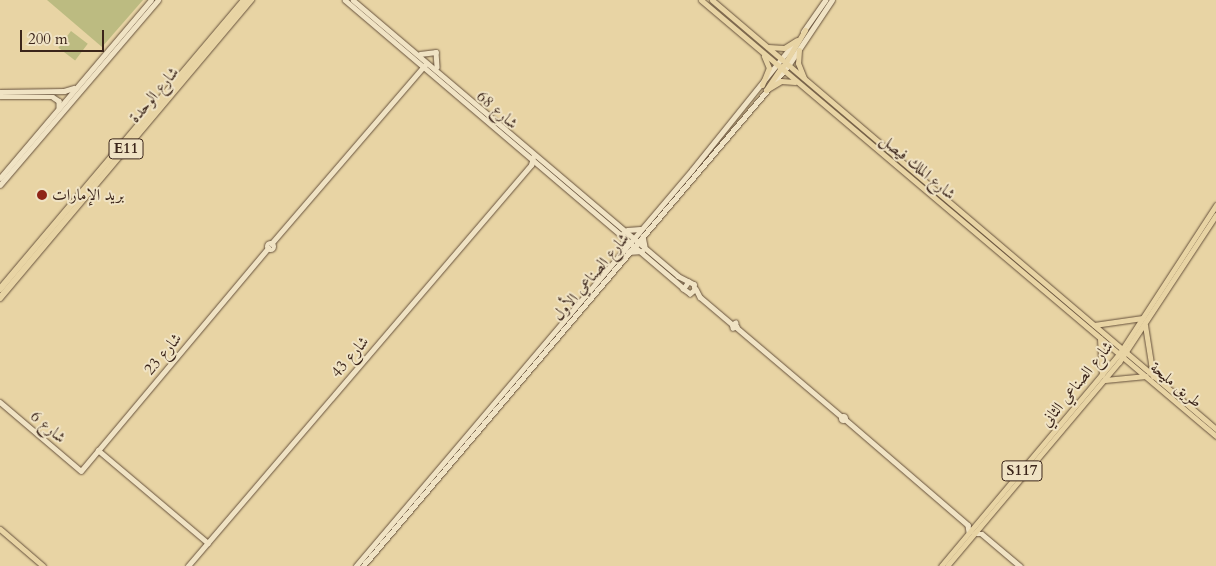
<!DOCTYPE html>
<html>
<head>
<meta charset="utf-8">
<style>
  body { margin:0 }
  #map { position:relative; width:1216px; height:566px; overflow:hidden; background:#e8d4a4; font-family:Cardo,Amiri,serif }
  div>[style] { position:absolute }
  .green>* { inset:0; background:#bcbb81; transform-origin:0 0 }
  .roads { filter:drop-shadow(0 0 1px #66513c) drop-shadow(0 0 1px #66513c) }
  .tertiary>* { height:4.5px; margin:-2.25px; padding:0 2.25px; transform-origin:2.25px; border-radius:2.25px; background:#f0e3c4 }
  .tertiary>.ring { margin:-2.25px; padding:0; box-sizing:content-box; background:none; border:4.5px solid #f0e3c4; border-radius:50% }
  .secondary>* { height:4.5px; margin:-2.25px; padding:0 2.25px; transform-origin:2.25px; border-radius:2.25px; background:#f0e3c4 }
  .primary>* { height:5px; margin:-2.5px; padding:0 2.5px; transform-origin:2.5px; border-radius:2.5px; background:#e8d4a4 }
  .motorway>* { height:6px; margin:-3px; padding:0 3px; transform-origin:3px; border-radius:3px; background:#e8d4a4 }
  .dots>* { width:14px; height:14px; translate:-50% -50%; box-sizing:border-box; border:2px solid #f0e3c4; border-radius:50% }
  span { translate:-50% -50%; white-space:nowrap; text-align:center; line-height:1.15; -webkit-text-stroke:4px #f0e3c4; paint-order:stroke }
  .shield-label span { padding:1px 4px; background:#f0e3c4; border:1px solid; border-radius:4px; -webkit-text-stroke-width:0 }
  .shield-label { font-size:15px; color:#3b251a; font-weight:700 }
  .street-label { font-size:16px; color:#3b251a }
  .poi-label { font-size:16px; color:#3b251a }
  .left { translate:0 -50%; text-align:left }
  .scale { position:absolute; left:20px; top:30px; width:84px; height:22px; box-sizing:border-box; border:2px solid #3b251a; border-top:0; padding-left:6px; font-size:15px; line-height:18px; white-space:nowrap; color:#3b251a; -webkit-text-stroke:4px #f0e3c4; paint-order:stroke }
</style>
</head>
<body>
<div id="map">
  <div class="green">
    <i style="clip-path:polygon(47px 0,143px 0,102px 47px)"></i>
    <i style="left:71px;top:31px;width:21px;height:21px;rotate:37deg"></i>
  </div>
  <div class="roads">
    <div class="tertiary">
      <i style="left:345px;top:0;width:444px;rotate:40.4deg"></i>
      <i style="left:353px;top:0;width:426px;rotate:40.3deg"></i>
      <i style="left:678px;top:276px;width:18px;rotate:27deg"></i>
      <i style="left:694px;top:284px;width:6px;rotate:81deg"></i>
      <i style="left:695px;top:290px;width:6px;rotate:141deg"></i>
      <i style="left:690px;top:294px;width:9px;rotate:-144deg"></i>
      <i style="left:683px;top:289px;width:9px;rotate:-54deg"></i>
      <i style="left:436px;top:52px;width:15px;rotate:86deg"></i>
      <i style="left:420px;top:54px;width:16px;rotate:-7deg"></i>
      <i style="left:0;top:92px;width:64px;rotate:-0.9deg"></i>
      <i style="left:64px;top:91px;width:10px;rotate:-17deg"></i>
      <i style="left:0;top:97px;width:53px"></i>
      <i style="left:53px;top:97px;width:7px;rotate:34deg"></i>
      <i style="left:59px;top:101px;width:6px;rotate:90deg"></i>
      <i style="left:0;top:178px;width:233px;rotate:-49.7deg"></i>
      <i style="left:0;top:185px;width:243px;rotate:-49.5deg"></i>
      <i class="ring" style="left:267.5px;top:243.5px;width:2.5px;height:2.5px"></i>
      <i style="left:271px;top:244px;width:236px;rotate:-49.3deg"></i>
      <i style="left:696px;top:289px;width:9px;rotate:63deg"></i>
      <i style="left:700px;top:297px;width:42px;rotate:40.2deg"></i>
      <i style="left:735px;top:323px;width:4px;rotate:63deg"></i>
      <i style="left:737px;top:327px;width:4px;rotate:166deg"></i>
      <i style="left:733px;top:328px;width:3px;rotate:-108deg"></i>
      <i style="left:732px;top:325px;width:4px;rotate:-34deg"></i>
      <i style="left:736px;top:327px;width:139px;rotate:40.3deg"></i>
      <i style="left:0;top:402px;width:106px;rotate:40.4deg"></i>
      <i style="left:81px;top:471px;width:291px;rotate:-50deg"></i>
      <i class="ring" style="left:841.5px;top:416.5px;width:0.5px;height:0.5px"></i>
      <i style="left:846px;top:420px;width:161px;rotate:40.7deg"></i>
      <i style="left:968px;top:525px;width:7px;rotate:82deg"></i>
      <i style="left:98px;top:450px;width:144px;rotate:40.2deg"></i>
      <i style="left:974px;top:534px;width:8px"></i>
      <i style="left:982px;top:534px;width:50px;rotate:40.1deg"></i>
      <i style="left:188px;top:566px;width:528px;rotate:-49.46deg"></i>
      <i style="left:531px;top:165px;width:8px;rotate:-76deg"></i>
    </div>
    <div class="secondary">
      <i style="left:803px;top:32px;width:39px;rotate:-55deg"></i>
      <i style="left:627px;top:230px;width:13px;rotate:-4deg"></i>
      <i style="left:623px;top:234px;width:13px;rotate:81deg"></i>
      <i style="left:643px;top:236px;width:10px;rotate:79deg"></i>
      <i style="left:628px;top:252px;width:14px;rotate:-4deg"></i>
      <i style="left:356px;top:566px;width:519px;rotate:-49.69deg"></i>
      <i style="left:692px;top:170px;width:164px;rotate:-51.2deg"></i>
      <i style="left:363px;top:566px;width:656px;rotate:-49.64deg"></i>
      <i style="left:788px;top:66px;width:79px;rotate:-56.3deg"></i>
    </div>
    <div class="primary">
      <i style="left:701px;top:0;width:675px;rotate:40.25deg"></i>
      <i style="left:712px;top:0;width:662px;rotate:40.4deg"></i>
      <i style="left:768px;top:47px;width:16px;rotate:4deg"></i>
      <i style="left:784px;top:48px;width:15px;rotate:-32deg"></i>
      <i style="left:799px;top:50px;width:13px;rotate:94deg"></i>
      <i style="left:798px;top:63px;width:16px;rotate:68deg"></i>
      <i style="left:784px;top:65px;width:41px;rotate:-59deg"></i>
      <i style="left:762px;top:85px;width:18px;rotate:-68deg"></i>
      <i style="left:769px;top:68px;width:13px;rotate:-113deg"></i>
      <i style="left:766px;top:90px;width:29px;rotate:-56deg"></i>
      <i style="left:766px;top:90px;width:17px;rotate:-31deg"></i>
      <i style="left:781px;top:81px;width:14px;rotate:4deg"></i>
      <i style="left:1094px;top:325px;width:49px;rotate:-8.3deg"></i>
      <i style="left:1145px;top:325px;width:52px;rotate:81.1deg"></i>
      <i style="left:1100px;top:338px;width:37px;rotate:87deg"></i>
      <i style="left:1105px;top:380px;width:41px;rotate:-5.6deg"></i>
      <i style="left:0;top:529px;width:57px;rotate:40.7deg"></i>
      <i style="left:941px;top:566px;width:277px;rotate:-50deg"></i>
      <i style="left:1119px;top:354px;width:178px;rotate:-56.9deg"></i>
      <i style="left:947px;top:566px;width:267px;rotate:-49.9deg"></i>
      <i style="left:1119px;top:362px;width:176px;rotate:-56.6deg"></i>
    </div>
    <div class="motorway">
      <i style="left:0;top:289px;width:378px;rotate:-49.8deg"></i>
      <i style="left:0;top:298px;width:390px;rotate:-49.9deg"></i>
    </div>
  </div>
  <div class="dots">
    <i style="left:42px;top:195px;background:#8f2418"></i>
  </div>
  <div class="shield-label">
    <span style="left:126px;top:149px">E11</span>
    <span style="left:1022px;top:471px">S117</span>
  </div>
  <div class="street-label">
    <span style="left:154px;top:95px;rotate:-50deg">شارع الوحدة</span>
    <span style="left:497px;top:110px;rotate:41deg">شارع 68</span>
    <span style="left:918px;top:167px;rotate:40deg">شارع الملك فيصل</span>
    <span style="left:591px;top:277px;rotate:-50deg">شارع الصناعي الأول</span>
    <span style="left:163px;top:354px;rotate:-50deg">شارع 23</span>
    <span style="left:350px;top:357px;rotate:-49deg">شارع 43</span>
    <span style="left:1077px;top:384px;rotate:-51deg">شارع الصناعي الثاني</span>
    <span style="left:1176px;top:385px;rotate:40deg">طريق مليحة</span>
    <span style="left:48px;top:427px;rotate:40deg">شارع 6</span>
  </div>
  <div class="poi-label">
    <span class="left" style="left:52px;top:195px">بريد الإمارات</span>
  </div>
  <div class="scale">200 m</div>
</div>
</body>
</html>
